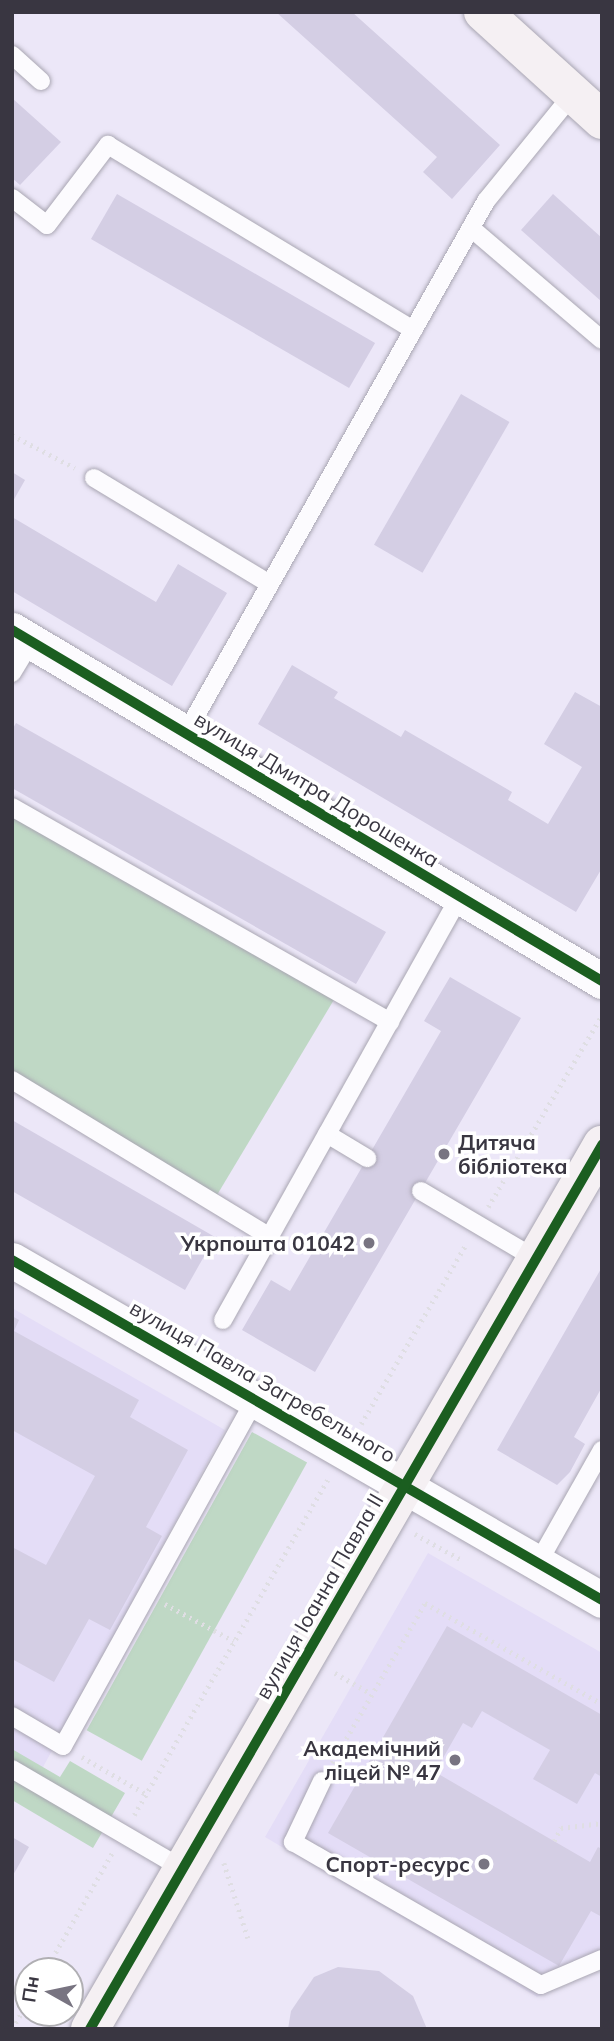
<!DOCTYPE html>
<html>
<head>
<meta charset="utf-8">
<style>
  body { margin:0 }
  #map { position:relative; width:614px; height:2041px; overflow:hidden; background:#ece7f8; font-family:Mulish,sans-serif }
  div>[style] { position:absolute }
  .built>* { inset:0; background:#e4ddf7 }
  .green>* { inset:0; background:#bfd8c5; transform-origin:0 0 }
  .building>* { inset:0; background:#d4cee4; transform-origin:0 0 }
  .path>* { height:4.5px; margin-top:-2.25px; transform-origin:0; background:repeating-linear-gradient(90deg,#dfdee3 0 2px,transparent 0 7px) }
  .roads { filter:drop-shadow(0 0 2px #a9a6b2) drop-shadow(0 0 2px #a9a6b2) }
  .lane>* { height:18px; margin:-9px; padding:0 9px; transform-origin:9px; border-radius:9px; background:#fcfbfe }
  .street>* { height:35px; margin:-17.5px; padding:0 17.5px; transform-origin:17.5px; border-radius:17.5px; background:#fcfbfe }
  .secondary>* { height:38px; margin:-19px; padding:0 19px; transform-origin:19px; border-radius:19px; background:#f5f0f3 }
  .cycleway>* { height:10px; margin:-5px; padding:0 5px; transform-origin:5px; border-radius:5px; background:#1b5e20 }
  .dots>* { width:19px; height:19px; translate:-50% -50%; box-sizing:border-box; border:4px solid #fff; border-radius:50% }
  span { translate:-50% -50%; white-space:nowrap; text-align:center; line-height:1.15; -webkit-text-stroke:7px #fff; paint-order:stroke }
  .street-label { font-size:21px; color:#393641 }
  .poi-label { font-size:21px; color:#393641; font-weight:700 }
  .left { translate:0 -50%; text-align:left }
  .right { translate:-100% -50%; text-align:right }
  .frame { position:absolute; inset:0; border:14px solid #393641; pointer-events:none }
  .north { position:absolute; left:14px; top:1957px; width:70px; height:70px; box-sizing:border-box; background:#fff; border:2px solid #b0afb3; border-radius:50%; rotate:279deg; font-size:19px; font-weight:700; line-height:28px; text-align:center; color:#393641 }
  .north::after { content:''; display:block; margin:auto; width:24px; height:32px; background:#787481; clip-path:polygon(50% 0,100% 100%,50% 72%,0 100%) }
</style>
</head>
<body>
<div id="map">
  <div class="built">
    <i style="clip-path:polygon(12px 1308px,225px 1430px,42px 1769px,12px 1752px)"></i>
    <i style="clip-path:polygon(428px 1553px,602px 1653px,602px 1967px,537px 1997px,265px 1837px)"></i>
  </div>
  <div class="green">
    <i style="clip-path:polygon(12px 807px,338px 993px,214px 1200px,12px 1080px)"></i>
    <i style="left:252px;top:1432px;width:63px;height:341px;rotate:29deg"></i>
    <i style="clip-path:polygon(12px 1749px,60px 1777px,70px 1761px,125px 1793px,93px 1848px,12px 1800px)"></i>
  </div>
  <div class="building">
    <i style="clip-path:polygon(276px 12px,352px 12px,500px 145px,452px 199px,423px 172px,437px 157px)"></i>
    <i style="clip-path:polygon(12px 98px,61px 142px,20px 185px,12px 178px)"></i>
    <i style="left:117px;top:194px;width:298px;height:52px;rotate:30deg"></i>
    <i style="clip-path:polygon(553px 194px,602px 238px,602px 302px,521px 230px)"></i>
    <i style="left:461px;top:394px;width:56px;height:174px;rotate:30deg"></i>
    <i style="clip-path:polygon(12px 472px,25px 480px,12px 503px)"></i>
    <i style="clip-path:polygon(12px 517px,156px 602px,178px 564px,227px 593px,172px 686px,12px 591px)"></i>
    <i style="clip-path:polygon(292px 665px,338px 692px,334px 698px,401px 737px,405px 730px,512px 792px,508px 800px,548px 824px,582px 767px,544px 744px,575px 692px,602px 707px,602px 868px,576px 912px,258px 724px)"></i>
    <i style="clip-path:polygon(16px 723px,386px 932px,356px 984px,12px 788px,12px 730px)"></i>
    <i style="clip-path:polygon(450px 977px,521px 1018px,315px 1372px,242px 1330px,271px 1280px,290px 1291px,441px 1031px,424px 1021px)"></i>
    <i style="clip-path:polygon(12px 1120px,215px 1237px,185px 1290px,12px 1191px)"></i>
    <i style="clip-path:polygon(602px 1267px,602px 1387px,574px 1437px,585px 1444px,570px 1472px,557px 1485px,497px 1450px)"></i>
    <i style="clip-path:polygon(12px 1316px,19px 1320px,14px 1331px,139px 1400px,130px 1417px,188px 1450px,146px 1527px,162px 1536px,110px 1630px,89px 1619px,54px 1682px,12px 1659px,12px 1547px,46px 1565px,95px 1476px,12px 1430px)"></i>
    <i style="clip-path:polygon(447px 1626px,602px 1715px,602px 1777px,595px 1773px,577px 1804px,533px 1779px,550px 1750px,482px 1711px,472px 1728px,463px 1723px,435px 1772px,590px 1862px,598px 1847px,602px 1849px,602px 1917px,591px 1911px,559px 1966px,328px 1833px)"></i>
    <i style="clip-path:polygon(12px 1837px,29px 1847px,12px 1877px)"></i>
    <i style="clip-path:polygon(338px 1967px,379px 1971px,413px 1996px,427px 2029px,288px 2029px,291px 2011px,314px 1977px)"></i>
  </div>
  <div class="path">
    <i style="left:12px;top:435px;width:71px;rotate:27.6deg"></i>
    <i style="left:488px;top:1207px;width:223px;rotate:-59.3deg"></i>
    <i style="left:361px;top:1424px;width:208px;rotate:-59.7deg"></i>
    <i style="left:415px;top:1534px;width:54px;rotate:29deg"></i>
    <i style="left:165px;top:1604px;width:78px;rotate:28.2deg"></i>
    <i style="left:335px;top:1673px;width:40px;rotate:29.7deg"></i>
    <i style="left:82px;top:1757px;width:74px;rotate:30deg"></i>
    <i style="left:332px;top:1763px;width:185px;rotate:-59.8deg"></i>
    <i style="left:425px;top:1603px;width:204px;rotate:29.7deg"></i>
    <i style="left:134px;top:1815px;width:390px;rotate:-60deg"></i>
    <i style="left:554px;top:1841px;width:15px;rotate:-62deg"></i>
    <i style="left:561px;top:1828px;width:41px;rotate:-7deg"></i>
    <i style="left:224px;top:1863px;width:79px;rotate:72.3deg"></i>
    <i style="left:45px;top:1971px;width:136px;rotate:-60.4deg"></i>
    <i style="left:12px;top:2029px;width:32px;rotate:-60deg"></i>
  </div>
  <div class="roads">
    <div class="lane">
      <i style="left:12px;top:55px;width:39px;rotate:42deg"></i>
      <i style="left:12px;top:198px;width:44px;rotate:37.6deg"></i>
      <i style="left:47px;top:225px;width:101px;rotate:-52.7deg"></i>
      <i style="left:108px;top:145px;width:357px;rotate:31.2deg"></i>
      <i style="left:471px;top:228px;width:172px;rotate:40.5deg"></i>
      <i style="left:94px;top:478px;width:205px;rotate:31.1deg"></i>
      <i style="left:12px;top:673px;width:37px;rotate:-59deg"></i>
      <i style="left:186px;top:733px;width:611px;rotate:-60.58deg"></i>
      <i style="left:486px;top:201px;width:138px;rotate:-50.9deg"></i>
      <i style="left:12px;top:807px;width:435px;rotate:29.6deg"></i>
      <i style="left:12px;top:1080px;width:302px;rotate:31.3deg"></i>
      <i style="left:327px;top:1134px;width:47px;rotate:31deg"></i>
      <i style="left:421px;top:1191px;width:134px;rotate:30.6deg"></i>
      <i style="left:223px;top:1320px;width:486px;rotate:-60.8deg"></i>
      <i style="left:538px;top:1563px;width:130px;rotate:-60.5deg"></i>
      <i style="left:12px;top:1716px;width:59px;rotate:30.5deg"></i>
      <i style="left:63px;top:1746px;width:398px;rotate:-61deg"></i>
      <i style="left:12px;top:1769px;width:198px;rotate:30.3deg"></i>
      <i style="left:322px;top:1781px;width:68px;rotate:115.4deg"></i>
      <i style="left:293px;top:1842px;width:286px;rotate:30deg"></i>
      <i style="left:541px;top:1985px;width:66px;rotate:-23.1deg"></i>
    </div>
    <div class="street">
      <i style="left:12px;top:630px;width:687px;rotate:30.75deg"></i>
      <i style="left:12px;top:1260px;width:681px;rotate:29.95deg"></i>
    </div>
    <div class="secondary">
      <i style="left:483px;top:12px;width:161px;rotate:42.2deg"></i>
      <i style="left:90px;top:2029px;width:1022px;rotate:-59.92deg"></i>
    </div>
  </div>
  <div class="cycleway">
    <i style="left:12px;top:630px;width:687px;rotate:30.75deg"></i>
    <i style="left:12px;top:1260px;width:681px;rotate:29.95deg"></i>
    <i style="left:90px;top:2029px;width:1022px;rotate:-59.92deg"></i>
  </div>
  <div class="dots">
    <i style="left:444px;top:1154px;background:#787481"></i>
    <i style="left:369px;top:1243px;background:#787481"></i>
    <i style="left:455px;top:1760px;background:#787481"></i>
    <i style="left:484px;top:1864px;background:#787481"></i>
  </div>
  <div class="street-label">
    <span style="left:317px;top:789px;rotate:31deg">вулиця Дмитра Дорошенка</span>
    <span style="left:263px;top:1381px;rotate:30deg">вулиця Павла Загребельного</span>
    <span style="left:319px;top:1596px;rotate:-60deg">вулиця Іоанна Павла II</span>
  </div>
  <div class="poi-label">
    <span class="left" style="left:458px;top:1154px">Дитяча<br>бібліотека</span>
    <span class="right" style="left:355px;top:1243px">Укрпошта 01042</span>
    <span class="right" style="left:441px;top:1760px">Академічний<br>ліцей № 47</span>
    <span class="right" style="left:470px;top:1864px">Спорт-ресурс</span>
  </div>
  <div class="frame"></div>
  <div class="north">Пн</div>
</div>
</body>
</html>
